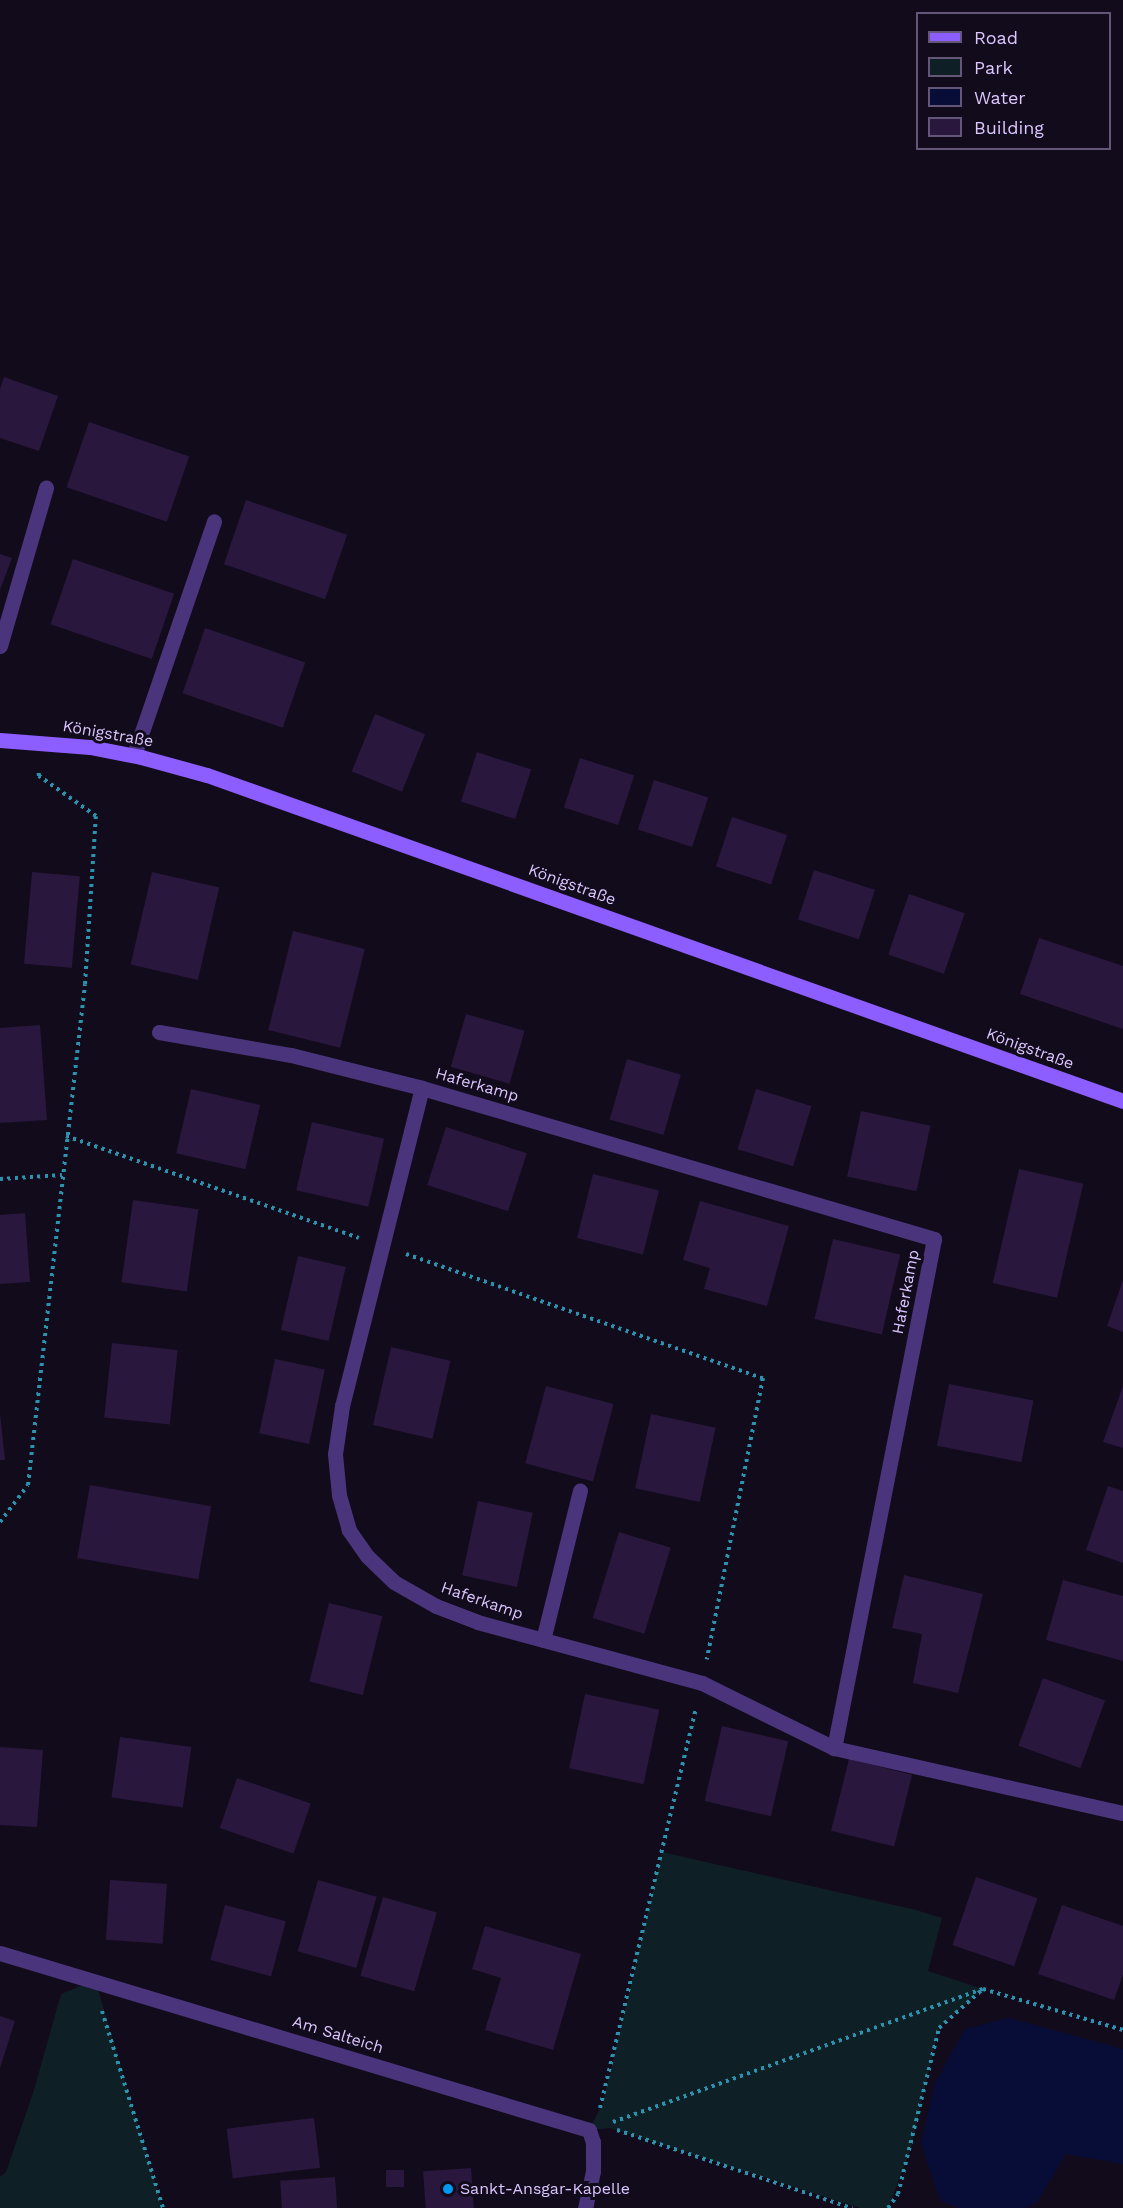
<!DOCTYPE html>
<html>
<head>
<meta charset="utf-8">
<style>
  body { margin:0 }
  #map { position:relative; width:1123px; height:2208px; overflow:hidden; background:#120b1c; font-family:"Work Sans",sans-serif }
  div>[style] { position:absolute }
  .green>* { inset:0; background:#0e2026 }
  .water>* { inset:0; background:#080d38 }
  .building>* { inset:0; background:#29173d; transform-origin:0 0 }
  .path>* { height:4px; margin-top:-2px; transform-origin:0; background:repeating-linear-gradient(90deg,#2b93ae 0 3px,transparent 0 7.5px) }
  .lane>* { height:15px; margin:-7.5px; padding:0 7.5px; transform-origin:7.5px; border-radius:7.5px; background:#4a357c }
  .street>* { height:15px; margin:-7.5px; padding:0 7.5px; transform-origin:7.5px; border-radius:7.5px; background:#4a357c }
  .secondary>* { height:15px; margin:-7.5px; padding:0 7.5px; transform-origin:7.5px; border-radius:7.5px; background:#8c5dff }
  .dots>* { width:16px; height:16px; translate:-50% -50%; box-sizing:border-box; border:3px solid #120b1c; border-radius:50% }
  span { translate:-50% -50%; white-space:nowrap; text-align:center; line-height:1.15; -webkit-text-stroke:6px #120b1c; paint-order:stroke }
  .street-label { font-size:16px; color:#dcc6ff }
  .poi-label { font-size:16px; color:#dcc6ff }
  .left { translate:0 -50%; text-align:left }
  .legend { position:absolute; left:916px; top:12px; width:195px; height:138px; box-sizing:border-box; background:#120b1c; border:2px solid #635677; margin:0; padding:8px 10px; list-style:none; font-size:18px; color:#dcc6ff }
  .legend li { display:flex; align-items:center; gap:12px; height:30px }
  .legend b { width:30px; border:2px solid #635677 }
</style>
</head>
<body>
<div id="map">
  <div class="green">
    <i style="clip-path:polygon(662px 1852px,916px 1910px,942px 1918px,928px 1971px,983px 1989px,939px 2028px,910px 2151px,888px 2208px,860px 2208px,610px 2128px,589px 2130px,603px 2103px)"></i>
    <i style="clip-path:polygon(95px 1980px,163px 2208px,0 2208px,0 2177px,6px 2172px,34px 2090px,61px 1994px)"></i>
  </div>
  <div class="water">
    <i style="clip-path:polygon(1009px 2018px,1123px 2049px,1123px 2164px,1066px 2154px,1037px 2202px,1026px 2208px,958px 2208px,940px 2200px,921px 2143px,935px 2083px,965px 2029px)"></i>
  </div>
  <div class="building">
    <i style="clip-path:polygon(4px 377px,58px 396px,39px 451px,0 438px,0 389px)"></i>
    <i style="left:89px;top:422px;width:106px;height:69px;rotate:19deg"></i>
    <i style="left:246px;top:500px;width:107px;height:68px;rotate:19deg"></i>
    <i style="clip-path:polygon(0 554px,12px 558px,0 590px)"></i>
    <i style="left:73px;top:559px;width:107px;height:69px;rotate:19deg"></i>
    <i style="left:205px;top:628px;width:106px;height:69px;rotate:19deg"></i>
    <i style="left:375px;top:714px;width:54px;height:62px;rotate:22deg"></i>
    <i style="left:477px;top:752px;width:57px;height:52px;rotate:18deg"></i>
    <i style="left:580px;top:758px;width:57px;height:52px;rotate:18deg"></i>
    <i style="left:654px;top:780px;width:57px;height:52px;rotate:18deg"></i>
    <i style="left:732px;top:817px;width:58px;height:52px;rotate:18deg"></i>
    <i style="left:814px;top:870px;width:64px;height:52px;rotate:18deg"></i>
    <i style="left:32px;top:872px;width:48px;height:92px;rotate:5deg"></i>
    <i style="left:152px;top:872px;width:69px;height:95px;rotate:13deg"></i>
    <i style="left:909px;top:894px;width:59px;height:64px;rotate:19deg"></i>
    <i style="left:293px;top:931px;width:74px;height:102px;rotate:14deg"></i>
    <i style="clip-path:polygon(1039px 938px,1123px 966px,1123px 1029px,1020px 994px)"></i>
    <i style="left:466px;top:1014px;width:61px;height:55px;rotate:16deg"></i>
    <i style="clip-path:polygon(40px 1025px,47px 1120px,0 1123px,0 1028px)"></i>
    <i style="left:627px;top:1059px;width:56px;height:63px;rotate:16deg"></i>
    <i style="left:191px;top:1089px;width:71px;height:66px;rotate:13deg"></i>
    <i style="left:756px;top:1089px;width:58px;height:63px;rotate:17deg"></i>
    <i style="left:861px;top:1111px;width:71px;height:67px;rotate:12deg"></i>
    <i style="left:312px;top:1122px;width:74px;height:70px;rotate:13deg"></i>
    <i style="left:446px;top:1127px;width:85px;height:61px;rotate:18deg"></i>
    <i style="left:1019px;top:1169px;width:66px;height:117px;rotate:13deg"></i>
    <i style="left:593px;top:1174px;width:68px;height:66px;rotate:14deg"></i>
    <i style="left:133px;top:1200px;width:66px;height:83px;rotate:8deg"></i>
    <i style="clip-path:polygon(700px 1201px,789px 1226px,767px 1306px,704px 1289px,710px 1268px,683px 1260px)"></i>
    <i style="clip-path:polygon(25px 1213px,30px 1282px,0 1284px,0 1215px)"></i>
    <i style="left:833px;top:1239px;width:69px;height:82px;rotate:13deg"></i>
    <i style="left:298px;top:1256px;width:49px;height:76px;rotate:13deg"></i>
    <i style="clip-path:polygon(1123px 1280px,1123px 1332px,1107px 1326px)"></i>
    <i style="left:112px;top:1343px;width:66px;height:75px;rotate:6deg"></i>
    <i style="left:391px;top:1347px;width:61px;height:80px;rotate:13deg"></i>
    <i style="left:275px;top:1359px;width:51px;height:76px;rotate:12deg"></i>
    <i style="left:949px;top:1384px;width:86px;height:63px;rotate:11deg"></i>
    <i style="left:546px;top:1386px;width:70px;height:80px;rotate:15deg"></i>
    <i style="clip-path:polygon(1123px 1386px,1123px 1448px,1103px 1442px)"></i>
    <i style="clip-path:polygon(0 1413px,5px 1460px,0 1460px)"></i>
    <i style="left:651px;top:1414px;width:66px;height:76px;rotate:12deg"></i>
    <i style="left:90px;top:1485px;width:123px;height:74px;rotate:10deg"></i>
    <i style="clip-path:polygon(1108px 1486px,1123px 1491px,1123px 1563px,1086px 1550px)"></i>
    <i style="left:478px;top:1501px;width:56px;height:76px;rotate:12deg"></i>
    <i style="left:619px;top:1532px;width:54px;height:90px;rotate:17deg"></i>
    <i style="clip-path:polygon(904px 1575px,983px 1594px,958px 1693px,913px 1683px,922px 1634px,892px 1628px)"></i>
    <i style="clip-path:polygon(1063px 1580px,1123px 1596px,1123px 1661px,1046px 1640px)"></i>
    <i style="left:329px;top:1603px;width:55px;height:81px;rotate:14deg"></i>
    <i style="left:1043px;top:1678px;width:66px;height:72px;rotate:20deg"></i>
    <i style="left:585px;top:1694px;width:76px;height:76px;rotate:12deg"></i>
    <i style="left:722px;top:1726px;width:68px;height:77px;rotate:13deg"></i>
    <i style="left:120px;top:1737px;width:72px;height:61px;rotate:8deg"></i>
    <i style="clip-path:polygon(0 1747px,43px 1750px,37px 1827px,0 1825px)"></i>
    <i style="left:849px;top:1759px;width:65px;height:74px;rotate:14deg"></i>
    <i style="left:237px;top:1778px;width:78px;height:53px;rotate:19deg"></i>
    <i style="left:976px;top:1877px;width:65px;height:72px;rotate:19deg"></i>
    <i style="left:110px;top:1880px;width:57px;height:60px;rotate:4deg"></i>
    <i style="left:318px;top:1880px;width:61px;height:74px;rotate:16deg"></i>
    <i style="left:383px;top:1897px;width:56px;height:82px;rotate:16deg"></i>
    <i style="left:225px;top:1905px;width:63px;height:57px;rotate:15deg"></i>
    <i style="clip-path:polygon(1062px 1905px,1123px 1926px,1123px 1975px,1114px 2000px,1038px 1974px)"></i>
    <i style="clip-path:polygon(485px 1926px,581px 1954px,553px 2050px,485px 2030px,501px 1978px,472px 1969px)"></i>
    <i style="clip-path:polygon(0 2016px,15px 2021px,0 2068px)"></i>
    <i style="left:314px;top:2118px;width:50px;height:88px;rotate:83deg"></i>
    <i style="left:471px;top:2168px;width:40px;height:48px;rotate:86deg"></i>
    <i style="left:404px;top:2170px;width:17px;height:18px;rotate:90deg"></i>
    <i style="left:335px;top:2177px;width:31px;height:55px;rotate:86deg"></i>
  </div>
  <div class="path">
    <i style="left:66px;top:1136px;width:310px;rotate:19.2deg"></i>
    <i style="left:0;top:1179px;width:62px;rotate:-3.7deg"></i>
    <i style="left:406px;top:1254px;width:378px;rotate:19.2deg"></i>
    <i style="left:763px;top:1378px;width:287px;rotate:101.3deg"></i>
    <i style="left:0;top:1522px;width:46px;rotate:-52.9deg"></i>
    <i style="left:28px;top:1485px;width:504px;rotate:-83.51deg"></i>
    <i style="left:85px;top:984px;width:168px;rotate:-86.3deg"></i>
    <i style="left:96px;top:816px;width:70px;rotate:-144.9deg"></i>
    <i style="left:39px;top:776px;width:7px;rotate:-98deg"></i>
    <i style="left:102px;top:2011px;width:206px;rotate:72.8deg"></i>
    <i style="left:600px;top:2108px;width:412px;rotate:-76.5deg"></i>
    <i style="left:613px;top:2122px;width:393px;rotate:-19.8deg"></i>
    <i style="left:617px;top:2130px;width:248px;rotate:18.4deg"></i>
    <i style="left:888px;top:2208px;width:17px;rotate:-54deg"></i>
    <i style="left:898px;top:2194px;width:171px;rotate:-76.1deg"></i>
    <i style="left:939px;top:2028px;width:59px;rotate:-41.6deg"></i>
    <i style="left:983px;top:1989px;width:146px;rotate:16.3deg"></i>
  </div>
  <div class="lane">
    <i style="left:0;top:646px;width:165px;rotate:-73.8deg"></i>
    <i style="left:134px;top:755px;width:247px;rotate:-71.1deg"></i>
    <i style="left:543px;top:1640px;width:154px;rotate:-76.1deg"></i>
  </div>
  <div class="street">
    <i style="left:159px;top:1032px;width:134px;rotate:9.9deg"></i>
    <i style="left:291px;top:1055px;width:135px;rotate:14.1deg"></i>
    <i style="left:422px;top:1088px;width:534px;rotate:16.43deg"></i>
    <i style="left:934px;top:1239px;width:519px;rotate:101.11deg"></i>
    <i style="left:834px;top:1748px;width:147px;rotate:-153.8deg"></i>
    <i style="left:702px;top:1683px;width:232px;rotate:-164.8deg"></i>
    <i style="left:478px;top:1622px;width:45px;rotate:-159.1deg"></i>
    <i style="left:436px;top:1606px;width:48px;rotate:-150.3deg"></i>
    <i style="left:394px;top:1582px;width:37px;rotate:-136deg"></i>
    <i style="left:367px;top:1556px;width:32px;rotate:-125deg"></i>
    <i style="left:349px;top:1530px;width:36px;rotate:-106deg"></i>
    <i style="left:339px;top:1495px;width:41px;rotate:-95.6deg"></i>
    <i style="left:335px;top:1454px;width:49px;rotate:-81.7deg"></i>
    <i style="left:342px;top:1406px;width:328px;rotate:-75.9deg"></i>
    <i style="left:834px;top:1748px;width:296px;rotate:12.7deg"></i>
    <i style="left:0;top:1953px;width:615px;rotate:16.73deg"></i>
    <i style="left:589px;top:2130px;width:13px;rotate:72deg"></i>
    <i style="left:593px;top:2142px;width:29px;rotate:90deg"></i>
    <i style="left:593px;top:2171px;width:38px;rotate:102deg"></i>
  </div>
  <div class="secondary">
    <i style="left:0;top:740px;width:90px;rotate:4.4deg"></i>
    <i style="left:90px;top:747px;width:52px;rotate:11.1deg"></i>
    <i style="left:141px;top:757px;width:68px;rotate:15.3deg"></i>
    <i style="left:207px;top:775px;width:972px;rotate:19.59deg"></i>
  </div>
  <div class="dots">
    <i style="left:448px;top:2189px;background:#0099f1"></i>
  </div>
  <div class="street-label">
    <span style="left:108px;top:734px;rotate:10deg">Königstraße</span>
    <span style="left:572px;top:885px;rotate:20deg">Königstraße</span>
    <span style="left:1030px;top:1049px;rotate:20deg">Königstraße</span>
    <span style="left:477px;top:1085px;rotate:16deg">Haferkamp</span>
    <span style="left:906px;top:1292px;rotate:-79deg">Haferkamp</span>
    <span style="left:482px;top:1601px;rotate:19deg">Haferkamp</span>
    <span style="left:338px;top:2035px;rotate:17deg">Am Salteich</span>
  </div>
  <div class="poi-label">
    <span class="left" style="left:460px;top:2189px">Sankt-Ansgar-Kapelle</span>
  </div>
  <ul class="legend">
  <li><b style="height:8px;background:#8c5dff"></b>Road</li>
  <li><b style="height:16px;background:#0e2026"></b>Park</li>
  <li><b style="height:16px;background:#080d38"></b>Water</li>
  <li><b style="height:16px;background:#29173d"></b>Building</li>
  </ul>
</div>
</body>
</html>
